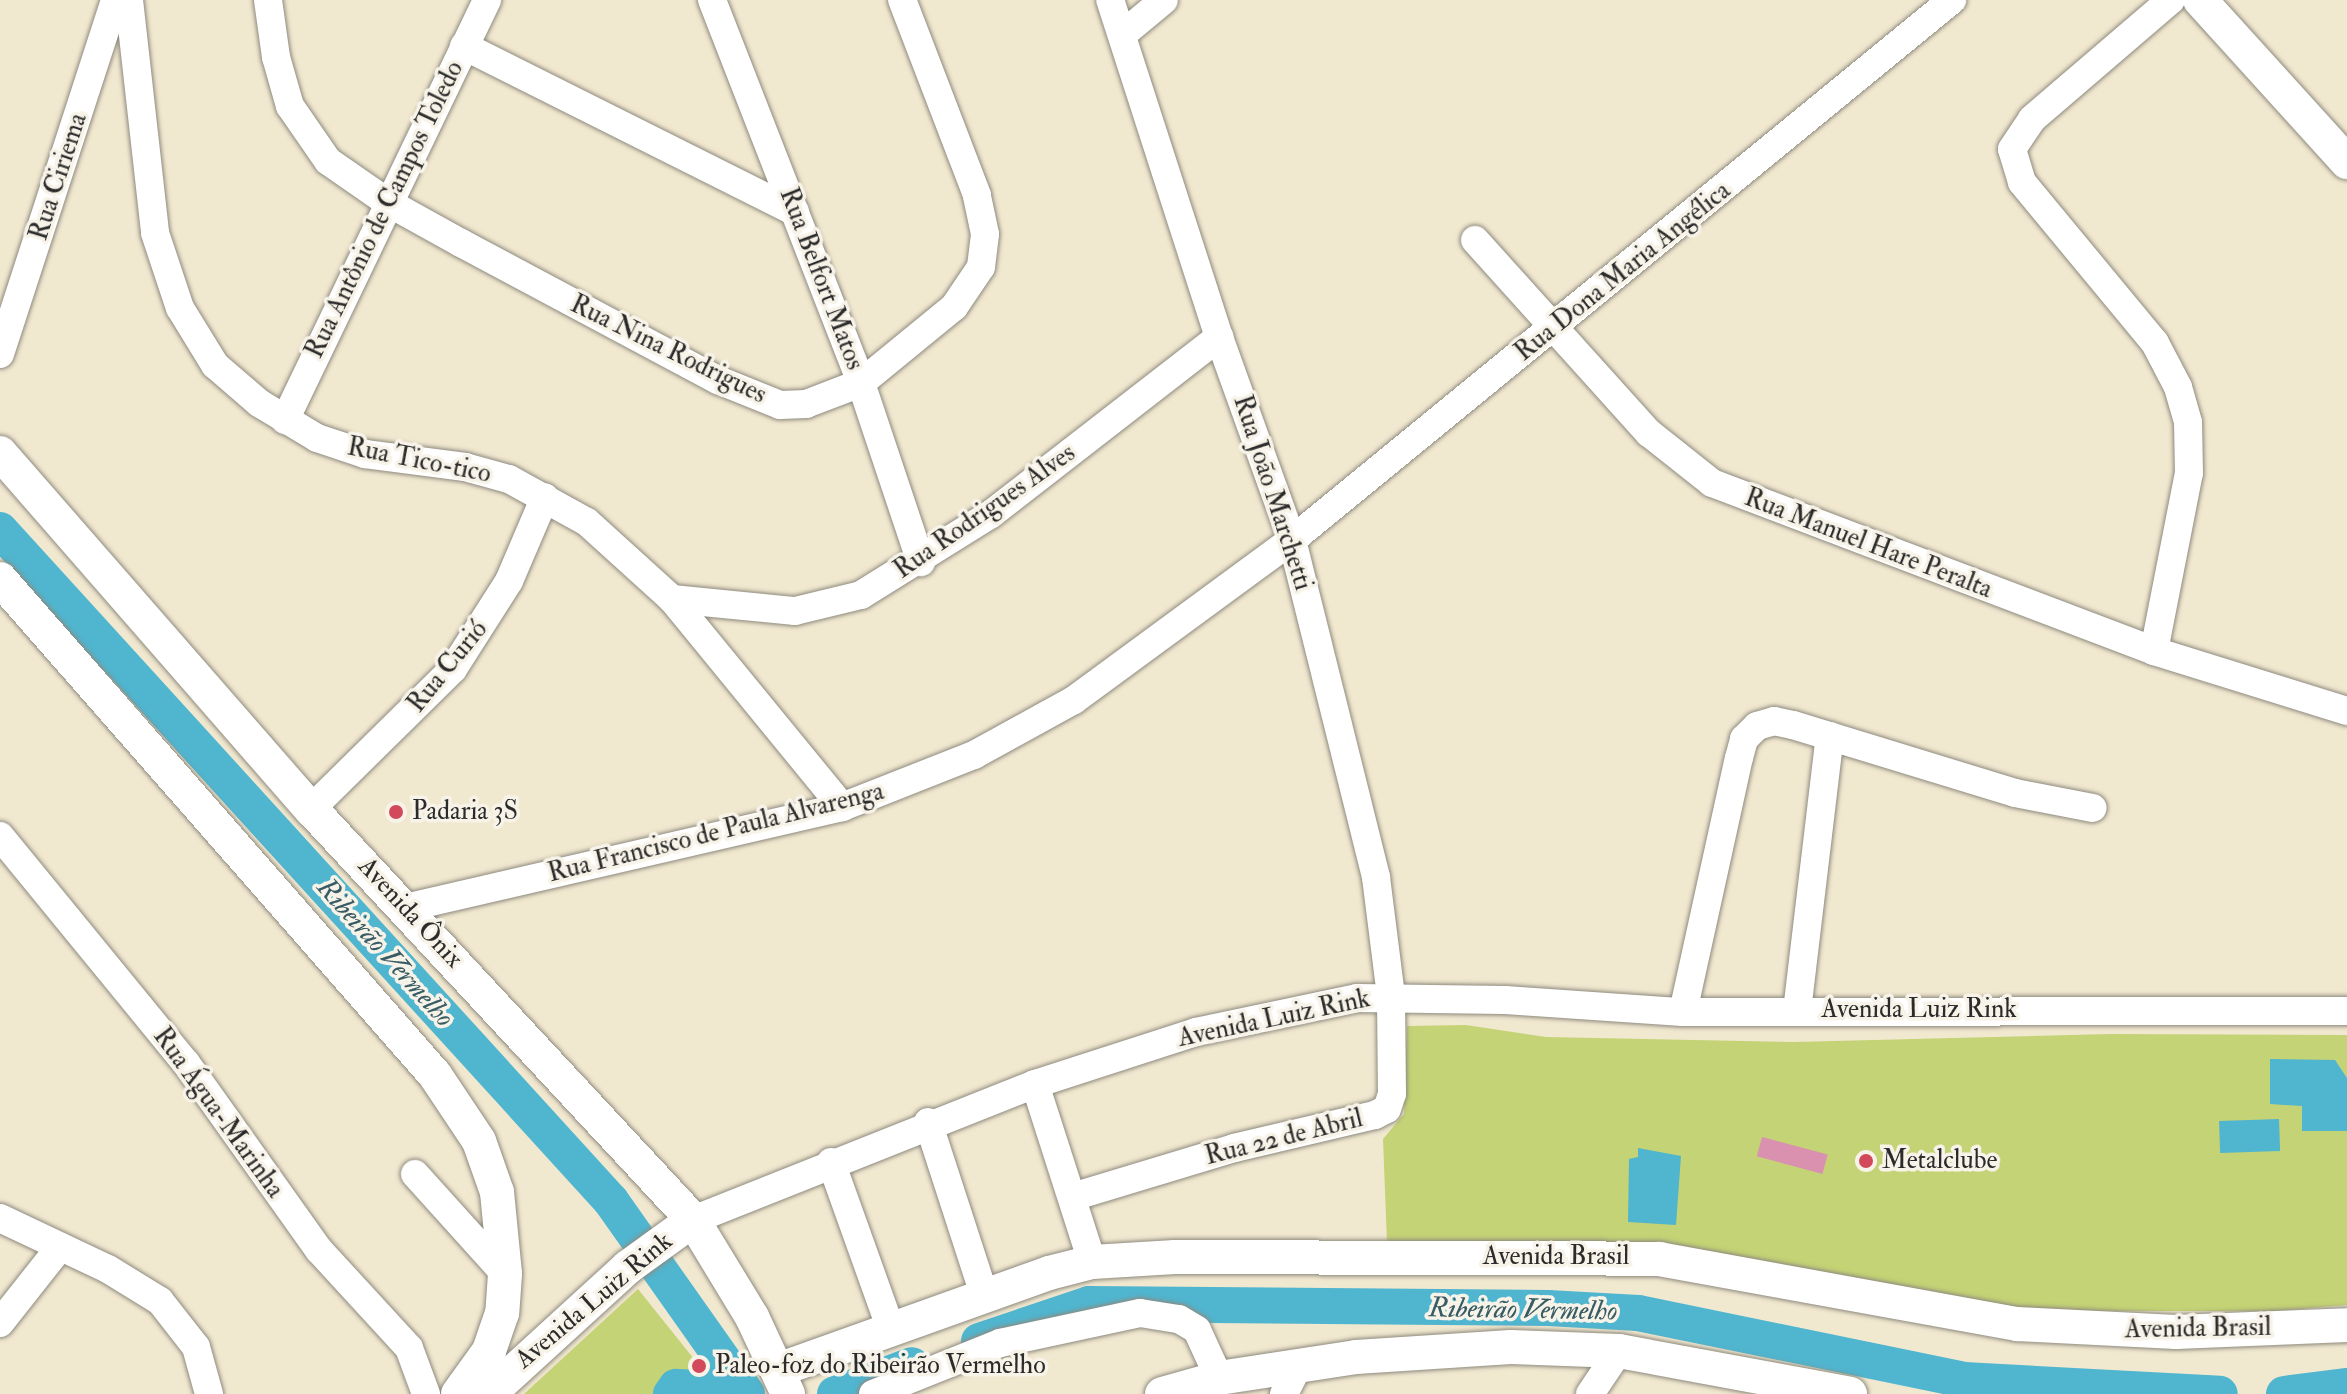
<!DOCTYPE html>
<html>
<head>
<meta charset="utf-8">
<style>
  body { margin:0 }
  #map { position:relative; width:2347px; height:1394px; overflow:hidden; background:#f1e8d0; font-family:"IM FELL Double Pica",serif }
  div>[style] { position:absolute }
  .green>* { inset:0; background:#c4d375 }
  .water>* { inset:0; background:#50b5cf; transform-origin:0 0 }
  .river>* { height:36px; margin:-18px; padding:0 18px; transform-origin:18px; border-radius:18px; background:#50b5cf }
  .building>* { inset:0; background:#da91af; transform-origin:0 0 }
  .roads { filter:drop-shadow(0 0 2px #8e8a7e) drop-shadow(0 0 2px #8e8a7e) }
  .minor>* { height:28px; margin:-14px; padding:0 14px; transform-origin:14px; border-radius:14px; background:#fff }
  .major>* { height:34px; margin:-17px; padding:0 17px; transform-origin:17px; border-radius:17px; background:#fff }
  .dots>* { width:22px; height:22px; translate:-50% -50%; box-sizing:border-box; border:4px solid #f7f3e8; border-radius:50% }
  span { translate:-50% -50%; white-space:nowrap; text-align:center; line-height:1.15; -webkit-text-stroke:7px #f7f3e8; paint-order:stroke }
  .street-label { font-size:26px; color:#2b2b2b }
  .poi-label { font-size:26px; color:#2b2b2b }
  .left { translate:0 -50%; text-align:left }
  .water-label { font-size:28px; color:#385b64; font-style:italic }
</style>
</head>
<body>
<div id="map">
  <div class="green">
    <i style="clip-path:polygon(1466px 1025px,1546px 1037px,1794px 1042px,2111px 1034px,2347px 1035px,2347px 1305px,2275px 1311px,2021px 1311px,1387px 1243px,1383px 1139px,1404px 1114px,1407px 1026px)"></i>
    <i style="clip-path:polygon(638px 1289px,722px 1394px,524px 1394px)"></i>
  </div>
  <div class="water">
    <i style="clip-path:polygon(2270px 1059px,2335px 1060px,2347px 1078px,2347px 1131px,2302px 1131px,2302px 1106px,2270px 1104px)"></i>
    <i style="left:2279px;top:1119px;width:32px;height:60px;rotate:88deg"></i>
    <i style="clip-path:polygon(1638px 1148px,1681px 1156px,1676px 1225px,1628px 1222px,1629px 1159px,1638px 1157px)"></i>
  </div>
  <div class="river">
    <i style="left:0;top:530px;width:908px;rotate:47.68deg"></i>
    <i style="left:611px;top:1201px;width:236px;rotate:54.8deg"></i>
    <i style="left:979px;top:1341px;width:116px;rotate:-18.6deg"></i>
    <i style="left:1089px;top:1304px;width:459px;rotate:0.5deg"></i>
    <i style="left:1548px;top:1308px;width:90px;rotate:3.2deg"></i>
    <i style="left:1638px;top:1313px;width:333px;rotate:11.6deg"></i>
    <i style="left:1964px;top:1380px;width:256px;rotate:3.1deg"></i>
    <i style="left:671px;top:1394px;width:9px;rotate:-54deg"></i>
    <i style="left:676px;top:1387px;width:37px;rotate:2deg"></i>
    <i style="left:713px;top:1388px;width:22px;rotate:-60deg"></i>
    <i style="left:835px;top:1394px;width:82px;rotate:-20.6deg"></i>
    <i style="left:2284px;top:1394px;width:64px;rotate:-7.2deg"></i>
  </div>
  <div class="building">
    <i style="left:1762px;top:1137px;width:68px;height:20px;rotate:15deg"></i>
  </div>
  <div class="roads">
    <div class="minor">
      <i style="left:129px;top:0;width:234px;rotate:83.6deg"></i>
      <i style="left:155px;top:233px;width:79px;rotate:71.6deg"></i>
      <i style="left:180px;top:308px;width:67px;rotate:58.4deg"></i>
      <i style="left:215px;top:365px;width:58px;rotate:40.8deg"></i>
      <i style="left:259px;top:403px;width:68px;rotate:31.1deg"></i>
      <i style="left:317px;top:438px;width:51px;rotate:18.4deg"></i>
      <i style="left:365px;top:454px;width:101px;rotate:7.4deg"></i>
      <i style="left:465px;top:467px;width:46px;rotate:15.3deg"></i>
      <i style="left:509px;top:479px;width:89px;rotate:28.9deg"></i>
      <i style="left:587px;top:522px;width:115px;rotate:42.2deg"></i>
      <i style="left:672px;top:599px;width:269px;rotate:50.7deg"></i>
      <i style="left:268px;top:0;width:58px;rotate:82deg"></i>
      <i style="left:276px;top:57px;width:51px;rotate:74.1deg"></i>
      <i style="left:290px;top:106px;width:67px;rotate:55.4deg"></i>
      <i style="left:328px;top:161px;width:72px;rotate:34.8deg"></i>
      <i style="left:387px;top:202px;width:85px;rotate:29deg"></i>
      <i style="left:461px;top:243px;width:291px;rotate:28.1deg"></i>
      <i style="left:718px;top:380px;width:67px;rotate:22deg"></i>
      <i style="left:780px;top:405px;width:26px;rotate:-2deg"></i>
      <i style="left:806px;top:404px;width:59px;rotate:-20.9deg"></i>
      <i style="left:861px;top:383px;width:120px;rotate:-39.3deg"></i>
      <i style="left:954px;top:307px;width:48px;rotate:-56deg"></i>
      <i style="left:981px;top:267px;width:33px;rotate:-83deg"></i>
      <i style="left:985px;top:234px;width:40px;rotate:-102deg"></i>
      <i style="left:977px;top:195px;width:209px;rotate:-111deg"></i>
      <i style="left:712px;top:0;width:411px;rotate:68.7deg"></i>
      <i style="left:861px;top:383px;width:189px;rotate:71.5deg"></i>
      <i style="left:1123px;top:34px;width:53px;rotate:-39.7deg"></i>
      <i style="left:464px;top:46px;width:370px;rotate:26.6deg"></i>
      <i style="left:1475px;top:240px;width:260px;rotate:48deg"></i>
      <i style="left:1649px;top:433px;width:80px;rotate:38.4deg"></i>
      <i style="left:1712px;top:483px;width:473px;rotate:20.8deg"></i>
      <i style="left:2154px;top:651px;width:202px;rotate:17.3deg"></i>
      <i style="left:0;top:354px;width:372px;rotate:-72deg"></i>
      <i style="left:285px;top:420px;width:466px;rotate:-64.3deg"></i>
      <i style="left:672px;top:599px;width:124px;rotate:5.6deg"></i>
      <i style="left:795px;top:611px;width:68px;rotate:-13.6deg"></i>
      <i style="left:861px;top:595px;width:153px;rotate:-31.9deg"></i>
      <i style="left:991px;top:514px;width:289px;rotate:-37.8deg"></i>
      <i style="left:2154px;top:651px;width:181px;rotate:-78.9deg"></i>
      <i style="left:2189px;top:473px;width:51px;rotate:-91.1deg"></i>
      <i style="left:2188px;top:422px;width:36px;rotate:-106deg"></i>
      <i style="left:2178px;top:387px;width:50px;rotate:-117.6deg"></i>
      <i style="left:2155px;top:343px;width:209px;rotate:-129.6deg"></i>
      <i style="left:2022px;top:182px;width:34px;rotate:-107deg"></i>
      <i style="left:2012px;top:149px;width:36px;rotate:-56deg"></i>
      <i style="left:2032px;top:119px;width:183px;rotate:-40.6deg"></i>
      <i style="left:311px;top:809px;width:199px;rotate:-44.6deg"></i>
      <i style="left:453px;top:669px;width:104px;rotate:-57.5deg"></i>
      <i style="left:509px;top:581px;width:91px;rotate:-66.8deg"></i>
      <i style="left:0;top:836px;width:293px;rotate:50.7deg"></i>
      <i style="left:186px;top:1063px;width:229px;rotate:54.6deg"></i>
      <i style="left:319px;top:1250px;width:133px;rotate:47.4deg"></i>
      <i style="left:409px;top:1348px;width:49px;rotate:69.7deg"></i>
      <i style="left:405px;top:908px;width:449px;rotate:-13deg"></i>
      <i style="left:842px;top:807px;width:142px;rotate:-21.5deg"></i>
      <i style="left:974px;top:755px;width:114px;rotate:-28.8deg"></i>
      <i style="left:1074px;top:700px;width:270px;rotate:-36.3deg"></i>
      <i style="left:1292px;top:540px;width:853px;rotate:-39.29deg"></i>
      <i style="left:1797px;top:1011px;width:277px;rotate:-83.2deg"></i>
      <i style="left:1683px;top:1012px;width:260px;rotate:-77.6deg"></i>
      <i style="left:1739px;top:758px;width:20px;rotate:-75deg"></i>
      <i style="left:1744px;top:739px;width:18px;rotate:-45deg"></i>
      <i style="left:1757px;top:726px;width:18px;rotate:-16deg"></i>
      <i style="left:1774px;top:721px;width:19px;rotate:12deg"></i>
      <i style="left:1793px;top:725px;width:232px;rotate:17deg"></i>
      <i style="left:2015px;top:793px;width:79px;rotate:10.9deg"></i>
      <i style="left:1035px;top:1084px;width:187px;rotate:72.2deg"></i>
      <i style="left:928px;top:1122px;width:181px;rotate:72deg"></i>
      <i style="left:831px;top:1162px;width:175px;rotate:70.3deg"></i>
      <i style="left:415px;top:1174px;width:135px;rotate:48deg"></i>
      <i style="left:1072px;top:1197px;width:169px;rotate:-16.8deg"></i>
      <i style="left:1234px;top:1148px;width:145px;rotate:-13.2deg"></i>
      <i style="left:1375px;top:1115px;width:13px;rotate:-27deg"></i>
      <i style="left:1387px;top:1109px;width:16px;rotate:-72deg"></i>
      <i style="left:1392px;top:1094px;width:98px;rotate:-90.6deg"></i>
      <i style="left:1391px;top:996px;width:120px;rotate:-97.2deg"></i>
      <i style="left:1376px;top:877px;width:347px;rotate:-104deg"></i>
      <i style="left:1292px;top:540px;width:216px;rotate:-109.8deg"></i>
      <i style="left:1219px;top:337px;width:354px;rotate:-107.9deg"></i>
      <i style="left:0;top:1218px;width:119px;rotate:25.3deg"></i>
      <i style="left:108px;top:1269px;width:61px;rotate:31.6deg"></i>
      <i style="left:160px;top:1301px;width:58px;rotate:52deg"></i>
      <i style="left:196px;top:1347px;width:49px;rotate:74.5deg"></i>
      <i style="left:693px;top:1220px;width:368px;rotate:-21.7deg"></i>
      <i style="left:1035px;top:1084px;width:169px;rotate:-17.9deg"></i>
      <i style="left:1196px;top:1032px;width:165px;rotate:-11.9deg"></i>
      <i style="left:1357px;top:998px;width:148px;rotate:0.8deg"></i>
      <i style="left:1505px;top:1000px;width:178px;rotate:3.9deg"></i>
      <i style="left:1683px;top:1012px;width:664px;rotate:-0.09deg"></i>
      <i style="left:0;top:1323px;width:97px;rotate:-51.7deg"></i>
      <i style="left:873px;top:1394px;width:137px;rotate:-21.9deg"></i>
      <i style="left:1000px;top:1343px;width:143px;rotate:-12.1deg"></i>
      <i style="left:1140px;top:1313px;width:39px;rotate:9deg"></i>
      <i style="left:1179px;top:1319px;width:21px;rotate:31deg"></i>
      <i style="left:1197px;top:1330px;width:53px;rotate:65.4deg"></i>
      <i style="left:1284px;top:1394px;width:31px;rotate:-63deg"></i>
      <i style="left:1590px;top:1394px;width:52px;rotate:-56deg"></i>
    </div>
    <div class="major">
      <i style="left:2200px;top:0;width:219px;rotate:47.8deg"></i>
      <i style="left:0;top:453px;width:473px;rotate:48.9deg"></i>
      <i style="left:311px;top:809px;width:561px;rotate:47.09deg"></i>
      <i style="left:693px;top:1220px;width:114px;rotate:58.7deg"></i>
      <i style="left:752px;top:1317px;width:85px;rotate:64.9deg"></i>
      <i style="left:0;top:579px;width:660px;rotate:48.75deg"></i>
      <i style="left:435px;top:1075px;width:79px;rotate:56.3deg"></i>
      <i style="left:479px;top:1141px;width:54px;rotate:70.6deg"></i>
      <i style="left:497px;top:1192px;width:82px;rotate:84.4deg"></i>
      <i style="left:505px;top:1274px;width:39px;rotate:94deg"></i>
      <i style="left:502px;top:1313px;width:40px;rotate:108.9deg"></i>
      <i style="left:489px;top:1351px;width:53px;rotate:125.8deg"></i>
      <i style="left:778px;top:1370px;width:288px;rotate:-19.7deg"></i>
      <i style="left:1049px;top:1273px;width:44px;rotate:-14.3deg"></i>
      <i style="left:1092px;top:1262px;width:83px;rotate:-3.4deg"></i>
      <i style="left:1175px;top:1257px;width:484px;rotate:0.2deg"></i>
      <i style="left:1659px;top:1259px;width:364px;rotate:10.3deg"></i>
      <i style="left:2017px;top:1324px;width:159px;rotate:2.9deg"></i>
      <i style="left:2176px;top:1332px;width:171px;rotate:-2.3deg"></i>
      <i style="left:489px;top:1394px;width:188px;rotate:-42.4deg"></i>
      <i style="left:628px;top:1267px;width:80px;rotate:-35.9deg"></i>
      <i style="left:1162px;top:1394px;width:59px;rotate:-15.7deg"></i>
      <i style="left:1219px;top:1378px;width:139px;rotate:-8.7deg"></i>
      <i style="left:1356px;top:1357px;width:155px;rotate:-3.7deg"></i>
      <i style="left:1511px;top:1347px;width:108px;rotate:2.1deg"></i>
      <i style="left:1619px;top:1351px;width:235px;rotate:10.5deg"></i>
    </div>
  </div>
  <div class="dots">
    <i style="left:396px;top:812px;background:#d1495b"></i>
    <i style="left:1866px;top:1161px;background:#d1495b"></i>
    <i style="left:699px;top:1366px;background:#d1495b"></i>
  </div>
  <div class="street-label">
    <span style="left:59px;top:177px;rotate:-72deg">Rua Ciriema</span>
    <span style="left:385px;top:210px;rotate:-64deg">Rua Antônio de Campos Toledo</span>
    <span style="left:1623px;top:272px;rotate:-39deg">Rua Dona Maria Angélica</span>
    <span style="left:821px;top:279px;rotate:69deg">Rua Belfort Matos</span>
    <span style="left:668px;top:350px;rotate:26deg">Rua Nina Rodrigues</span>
    <span style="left:419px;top:461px;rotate:11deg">Rua Tico-tico</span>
    <span style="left:1272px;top:493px;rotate:72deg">Rua João Marchetti</span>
    <span style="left:985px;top:512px;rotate:-35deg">Rua Rodrigues Alves</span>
    <span style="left:1868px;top:544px;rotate:21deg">Rua Manuel Hare Peralta</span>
    <span style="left:448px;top:667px;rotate:-51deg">Rua Curió</span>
    <span style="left:716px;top:833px;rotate:-14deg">Rua Francisco de Paula Alvarenga</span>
    <span style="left:410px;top:913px;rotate:47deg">Avenida Ônix</span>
    <span style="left:1919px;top:1010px">Avenida Luiz Rink</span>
    <span style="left:1274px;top:1019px;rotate:-12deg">Avenida Luiz Rink</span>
    <span style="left:218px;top:1113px;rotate:54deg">Rua Água-Marinha</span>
    <span style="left:1284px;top:1138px;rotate:-14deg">Rua 22 de Abril</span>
    <span style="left:1556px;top:1257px">Avenida Brasil</span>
    <span style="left:594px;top:1301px;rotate:-40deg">Avenida Luiz Rink</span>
    <span style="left:2198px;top:1329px;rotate:-1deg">Avenida Brasil</span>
  </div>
  <div class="poi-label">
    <span class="left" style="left:412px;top:812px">Padaria 3S</span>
    <span class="left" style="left:1882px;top:1161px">Metalclube</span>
    <span class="left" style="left:715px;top:1366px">Paleo-foz do Ribeirão Vermelho</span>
  </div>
  <div class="water-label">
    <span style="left:385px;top:953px;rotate:48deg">Ribeirão Vermelho</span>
    <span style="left:1523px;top:1310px;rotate:1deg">Ribeirão Vermelho</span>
  </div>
</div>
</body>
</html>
